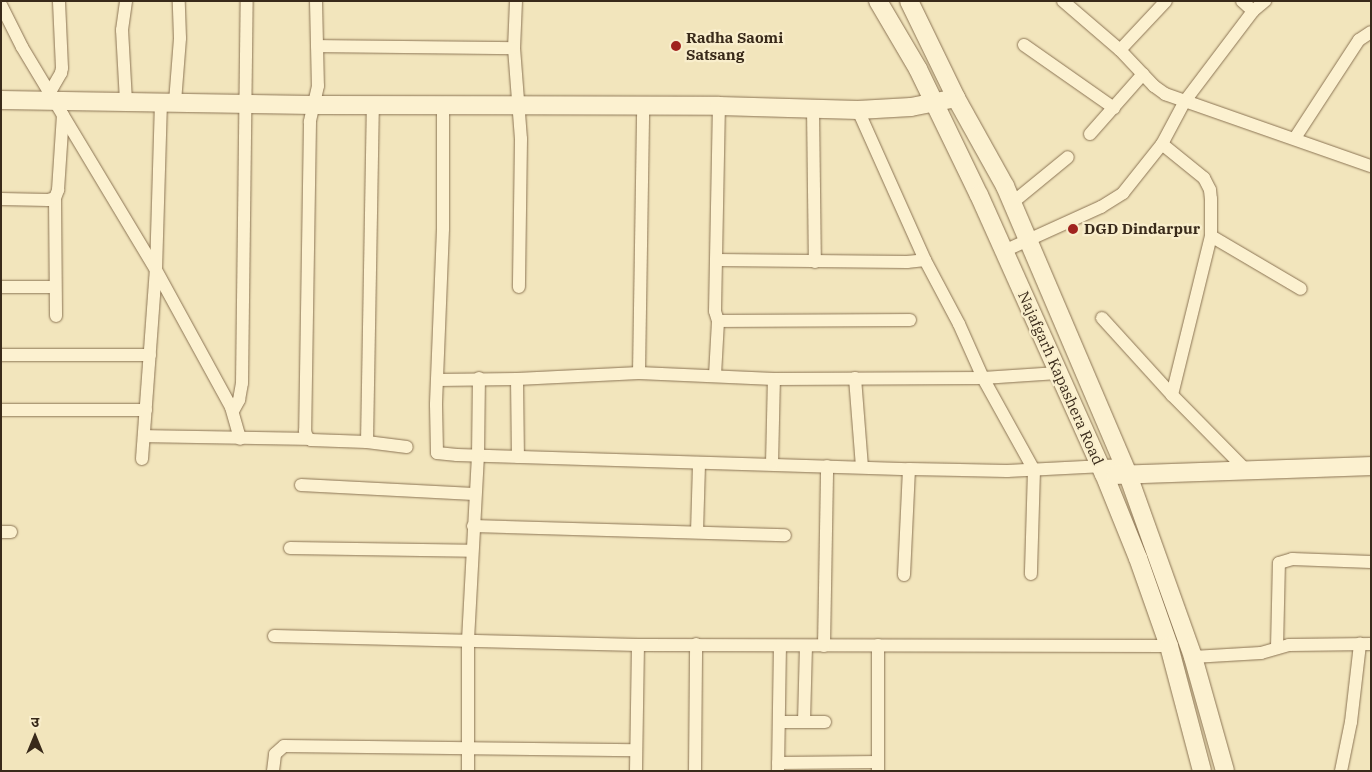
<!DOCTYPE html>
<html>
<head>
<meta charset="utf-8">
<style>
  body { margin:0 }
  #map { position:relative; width:1372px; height:772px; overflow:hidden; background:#f2e5bc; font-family:"IBM Plex Serif","Noto Sans Devanagari",serif }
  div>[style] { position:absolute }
  .roads { filter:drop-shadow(0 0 1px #8b7454) drop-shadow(0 0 1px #8b7454) }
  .street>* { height:12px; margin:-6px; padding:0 6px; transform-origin:6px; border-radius:6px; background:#fcf1d0 }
  .secondary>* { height:18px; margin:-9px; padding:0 9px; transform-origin:9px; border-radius:9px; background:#fcf1d0 }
  .dots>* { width:14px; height:14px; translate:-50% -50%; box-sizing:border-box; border:2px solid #f9eecc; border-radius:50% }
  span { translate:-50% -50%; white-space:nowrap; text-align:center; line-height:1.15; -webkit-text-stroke:4.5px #f9eecc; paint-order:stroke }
  .poi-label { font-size:15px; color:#392a1a; font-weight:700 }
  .left { translate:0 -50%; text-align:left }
  .street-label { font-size:15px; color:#392a1a }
  .frame { position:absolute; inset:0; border:2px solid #392a1a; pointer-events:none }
  .north { position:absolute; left:10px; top:712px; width:50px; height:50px; -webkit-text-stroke:4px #f9eecc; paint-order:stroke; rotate:0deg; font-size:14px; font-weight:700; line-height:20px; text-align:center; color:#392a1a }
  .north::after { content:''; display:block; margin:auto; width:18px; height:22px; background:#392a1a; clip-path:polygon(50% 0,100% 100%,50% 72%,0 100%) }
</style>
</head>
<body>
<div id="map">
  <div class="roads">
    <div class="street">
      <i style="left:316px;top:1px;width:85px;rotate:88.7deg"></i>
      <i style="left:318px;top:86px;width:37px;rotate:103deg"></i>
      <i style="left:310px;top:122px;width:309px;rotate:90.9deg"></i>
      <i style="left:305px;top:431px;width:6px;rotate:72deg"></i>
      <i style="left:307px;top:437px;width:5px;rotate:37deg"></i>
      <i style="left:311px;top:440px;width:56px;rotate:2deg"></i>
      <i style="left:367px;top:442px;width:40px;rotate:7.1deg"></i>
      <i style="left:516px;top:1px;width:47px;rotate:92.4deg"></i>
      <i style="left:514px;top:48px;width:91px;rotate:85.6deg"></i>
      <i style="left:521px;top:139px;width:148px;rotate:90.8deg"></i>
      <i style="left:1063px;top:1px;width:75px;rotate:40.7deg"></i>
      <i style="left:1120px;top:50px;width:50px;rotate:46.6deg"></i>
      <i style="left:1154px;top:86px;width:14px;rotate:36deg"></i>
      <i style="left:1165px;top:94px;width:218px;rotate:19.3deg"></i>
      <i style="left:1242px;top:1px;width:15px;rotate:42deg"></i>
      <i style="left:1px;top:5px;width:47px;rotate:63.4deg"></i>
      <i style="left:22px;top:47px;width:260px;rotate:59deg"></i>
      <i style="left:156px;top:270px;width:156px;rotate:61.3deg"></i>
      <i style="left:231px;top:407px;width:33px;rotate:74deg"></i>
      <i style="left:1024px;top:45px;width:110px;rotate:35deg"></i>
      <i style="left:317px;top:46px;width:197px;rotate:0.6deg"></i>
      <i style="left:1120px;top:50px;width:67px;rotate:-46.8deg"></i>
      <i style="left:50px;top:92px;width:22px;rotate:-60deg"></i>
      <i style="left:61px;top:73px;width:5px;rotate:-79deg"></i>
      <i style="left:62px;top:68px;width:67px;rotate:-92.6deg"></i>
      <i style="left:126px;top:101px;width:71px;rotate:-93.2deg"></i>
      <i style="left:122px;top:30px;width:29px;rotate:-82deg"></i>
      <i style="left:175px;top:102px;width:64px;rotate:-85.5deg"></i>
      <i style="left:180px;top:38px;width:37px;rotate:-92deg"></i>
      <i style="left:443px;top:105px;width:124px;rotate:90deg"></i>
      <i style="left:443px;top:229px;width:176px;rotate:92.3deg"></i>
      <i style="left:436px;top:405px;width:48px;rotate:88.8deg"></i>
      <i style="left:437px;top:453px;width:20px;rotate:6deg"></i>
      <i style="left:457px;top:455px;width:452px;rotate:1.8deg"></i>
      <i style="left:909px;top:469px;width:98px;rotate:1.2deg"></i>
      <i style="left:1007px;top:471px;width:117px;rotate:-2.9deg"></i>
      <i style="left:813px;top:108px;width:154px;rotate:89.3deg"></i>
      <i style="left:1090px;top:134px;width:80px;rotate:-48.5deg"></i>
      <i style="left:1295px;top:138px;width:117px;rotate:-56.9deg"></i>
      <i style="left:1359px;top:40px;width:14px;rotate:-34deg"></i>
      <i style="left:1162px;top:144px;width:54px;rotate:39deg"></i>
      <i style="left:1204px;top:178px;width:13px;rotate:63deg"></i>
      <i style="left:1210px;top:190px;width:9px;rotate:84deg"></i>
      <i style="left:1211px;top:199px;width:37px;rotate:90deg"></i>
      <i style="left:1211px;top:236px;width:164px;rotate:103.8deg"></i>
      <i style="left:1172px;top:395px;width:108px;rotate:45.4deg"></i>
      <i style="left:55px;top:198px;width:118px;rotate:89.5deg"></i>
      <i style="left:1px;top:199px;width:47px;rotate:1.2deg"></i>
      <i style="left:48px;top:200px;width:7px;rotate:-16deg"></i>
      <i style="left:55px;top:198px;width:9px;rotate:-69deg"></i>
      <i style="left:58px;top:190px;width:75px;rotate:-86.2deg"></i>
      <i style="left:1012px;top:203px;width:72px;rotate:-39.4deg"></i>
      <i style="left:1211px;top:236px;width:104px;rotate:30.5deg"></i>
      <i style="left:1004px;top:251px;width:107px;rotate:-24.4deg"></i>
      <i style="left:1101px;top:207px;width:26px;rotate:-32deg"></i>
      <i style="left:1123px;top:193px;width:63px;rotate:-51.5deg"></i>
      <i style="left:1162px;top:144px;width:49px;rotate:-61.9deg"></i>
      <i style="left:1185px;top:101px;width:113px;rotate:-52.9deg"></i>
      <i style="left:1253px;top:11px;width:16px;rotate:-40deg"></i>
      <i style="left:717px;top:260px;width:190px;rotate:0.6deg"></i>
      <i style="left:907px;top:262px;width:18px;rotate:-6deg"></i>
      <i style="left:925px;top:260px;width:164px;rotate:-114.1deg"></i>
      <i style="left:925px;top:260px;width:72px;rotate:62deg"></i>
      <i style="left:959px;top:324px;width:59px;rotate:66deg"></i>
      <i style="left:983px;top:378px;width:105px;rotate:61deg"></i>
      <i style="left:1034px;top:470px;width:104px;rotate:91.7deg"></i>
      <i style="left:1px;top:287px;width:54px"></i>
      <i style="left:1102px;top:318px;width:104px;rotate:47.7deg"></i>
      <i style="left:718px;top:321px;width:192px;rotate:-0.3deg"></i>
      <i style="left:1px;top:355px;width:149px"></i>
      <i style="left:639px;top:373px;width:268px;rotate:-89.1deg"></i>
      <i style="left:715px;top:375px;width:54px;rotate:-86.8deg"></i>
      <i style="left:718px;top:321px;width:10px;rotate:-107deg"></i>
      <i style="left:715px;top:311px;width:205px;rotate:-88.9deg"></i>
      <i style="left:855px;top:378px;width:89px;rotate:85.5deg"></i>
      <i style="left:517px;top:379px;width:78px;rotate:89.3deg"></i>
      <i style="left:437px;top:380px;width:80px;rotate:-0.7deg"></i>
      <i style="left:517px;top:379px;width:122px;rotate:-2.8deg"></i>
      <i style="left:639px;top:373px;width:135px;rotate:2.5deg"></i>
      <i style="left:774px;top:379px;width:209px;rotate:-0.3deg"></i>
      <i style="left:983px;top:378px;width:75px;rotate:-3.8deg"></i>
      <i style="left:1px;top:410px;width:145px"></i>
      <i style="left:233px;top:411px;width:13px;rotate:-61deg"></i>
      <i style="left:239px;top:400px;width:17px;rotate:-80deg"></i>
      <i style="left:242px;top:383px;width:382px;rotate:-89.3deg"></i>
      <i style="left:144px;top:436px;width:165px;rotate:1deg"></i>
      <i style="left:367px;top:442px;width:338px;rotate:-89deg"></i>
      <i style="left:142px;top:459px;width:190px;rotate:-85.8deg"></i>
      <i style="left:156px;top:270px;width:168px;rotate:-88.3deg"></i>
      <i style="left:772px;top:464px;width:85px;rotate:-88.7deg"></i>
      <i style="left:301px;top:485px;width:173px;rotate:3deg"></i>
      <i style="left:473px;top:526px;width:312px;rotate:1.7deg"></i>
      <i style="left:1px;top:532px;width:10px"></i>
      <i style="left:697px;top:532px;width:69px;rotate:-88.3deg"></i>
      <i style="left:290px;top:548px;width:181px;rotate:0.9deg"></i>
      <i style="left:904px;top:575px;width:106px;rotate:-87.3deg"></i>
      <i style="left:274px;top:636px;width:364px;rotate:1.4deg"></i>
      <i style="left:638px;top:645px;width:531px;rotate:0.11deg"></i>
      <i style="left:824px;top:646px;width:180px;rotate:-89deg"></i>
      <i style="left:1277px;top:648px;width:85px;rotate:-88.7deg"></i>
      <i style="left:1279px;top:563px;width:14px;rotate:-17deg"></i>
      <i style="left:1292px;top:559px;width:79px;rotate:2.2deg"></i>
      <i style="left:1193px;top:657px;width:68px;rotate:-3.4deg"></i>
      <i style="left:1261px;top:653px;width:29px;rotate:-16deg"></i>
      <i style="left:1289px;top:645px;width:82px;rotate:-0.7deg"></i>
      <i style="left:779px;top:722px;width:46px"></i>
      <i style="left:804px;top:722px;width:76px;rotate:-88.5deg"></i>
      <i style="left:778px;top:763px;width:100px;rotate:-0.6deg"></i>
      <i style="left:273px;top:771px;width:17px;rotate:-83deg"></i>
      <i style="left:275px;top:754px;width:12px;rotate:-42deg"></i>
      <i style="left:284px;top:746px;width:352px;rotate:0.7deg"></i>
      <i style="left:468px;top:771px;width:131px;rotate:-90deg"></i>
      <i style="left:468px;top:640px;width:184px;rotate:-86.9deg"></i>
      <i style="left:478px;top:456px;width:78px;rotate:-89.3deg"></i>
      <i style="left:636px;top:771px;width:126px;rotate:-89.1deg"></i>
      <i style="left:695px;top:771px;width:127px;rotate:-89.5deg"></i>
      <i style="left:778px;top:771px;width:125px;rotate:-89.1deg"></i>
      <i style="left:878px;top:771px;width:126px;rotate:-90deg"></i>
      <i style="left:1341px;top:771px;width:50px;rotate:-78.5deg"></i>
      <i style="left:1351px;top:722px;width:79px;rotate:-83.4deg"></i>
    </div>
    <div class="secondary">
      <i style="left:878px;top:1px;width:79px;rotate:59.5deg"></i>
      <i style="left:918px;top:69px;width:140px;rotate:64.2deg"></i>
      <i style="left:979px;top:195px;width:306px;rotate:65.9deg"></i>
      <i style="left:1104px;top:474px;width:91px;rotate:68deg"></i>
      <i style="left:1138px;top:558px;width:93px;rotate:70.6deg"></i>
      <i style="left:1169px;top:646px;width:129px;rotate:75.2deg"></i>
      <i style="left:909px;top:1px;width:108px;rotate:64.1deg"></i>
      <i style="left:956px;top:98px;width:101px;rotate:60.9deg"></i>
      <i style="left:1005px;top:186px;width:314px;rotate:66.9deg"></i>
      <i style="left:1128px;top:475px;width:193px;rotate:70.3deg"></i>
      <i style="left:1193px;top:657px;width:118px;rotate:74.3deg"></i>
      <i style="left:1px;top:100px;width:312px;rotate:0.9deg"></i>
      <i style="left:313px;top:105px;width:406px;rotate:0.1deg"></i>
      <i style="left:719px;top:106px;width:139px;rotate:1.6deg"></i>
      <i style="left:858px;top:110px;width:53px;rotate:-3.2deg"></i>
      <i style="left:911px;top:107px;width:46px;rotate:-11.3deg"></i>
      <i style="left:1116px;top:475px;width:255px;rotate:-2deg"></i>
    </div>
  </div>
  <div class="dots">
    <i style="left:676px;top:46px;background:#a0231e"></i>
    <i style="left:1073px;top:229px;background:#a0231e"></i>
  </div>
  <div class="poi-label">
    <span class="left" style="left:686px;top:46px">Radha Saomi<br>Satsang</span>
    <span class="left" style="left:1084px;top:229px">DGD Dindarpur</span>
  </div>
  <div class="street-label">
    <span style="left:1061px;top:378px;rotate:66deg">Najafgarh Kapashera Road</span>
  </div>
  <div class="frame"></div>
  <div class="north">उ</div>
</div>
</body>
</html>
